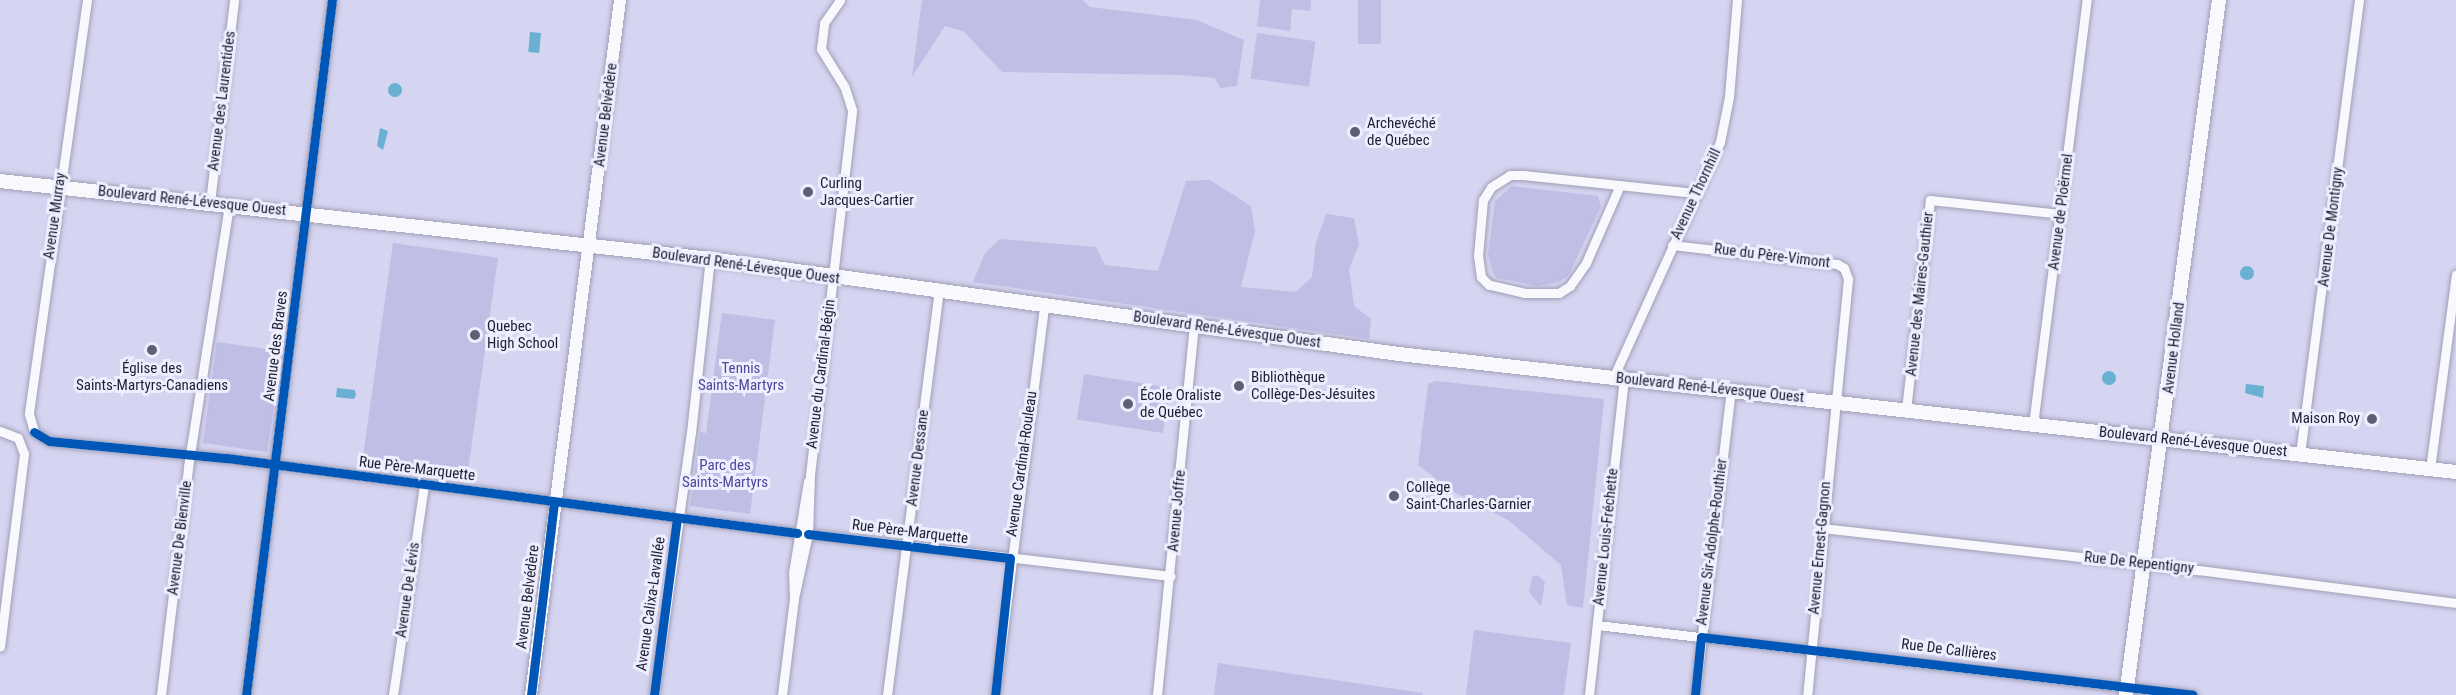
<!DOCTYPE html>
<html>
<head>
<meta charset="utf-8">
<style>
  body { margin:0 }
  #map { position:relative; width:2456px; height:695px; overflow:hidden; background:#d5d4f1; font-family:"Roboto Condensed",sans-serif }
  div>[style] { position:absolute }
  .green>* { inset:0; background:#bfbee5; transform-origin:0 0 }
  .water>* { inset:0; background:#6ab0d2; transform-origin:0 0 }
  .round { border-radius:50% }
  .roads { filter:drop-shadow(0 0 2px #a09fb5) drop-shadow(0 0 2px #a09fb5) }
  .minor>* { height:9px; margin:-4.5px; padding:0 4.5px; transform-origin:4.5px; border-radius:4.5px; background:#f9f9fd }
  .tertiary>* { height:12px; margin:-6px; padding:0 6px; transform-origin:6px; border-radius:6px; background:#f9f9fd }
  .secondary>* { height:14px; margin:-7px; padding:0 7px; transform-origin:7px; border-radius:7px; background:#f9f9fd }
  .cycleway>* { height:9px; margin:-4.5px; padding:0 4.5px; transform-origin:4.5px; border-radius:4.5px; background:#0057b8 }
  .dots>* { width:16px; height:16px; translate:-50% -50%; box-sizing:border-box; border:3px solid #edeefe; border-radius:50% }
  span { translate:-50% -50%; white-space:nowrap; text-align:center; line-height:1.15; -webkit-text-stroke:6px #edeefe; paint-order:stroke }
  .street-label { font-size:15px; color:#1f1e32 }
  .poi-label { font-size:15px; color:#1f1e32 }
  .left { translate:0 -50%; text-align:left }
  .right { translate:-100% -50%; text-align:right }
  .park-label { font-size:15px; color:#51459c }
</style>
</head>
<body>
<div id="map">
  <div class="green">
    <i style="clip-path:polygon(922px 0,1083px 0,1090px 7px,1197px 20px,1244px 40px,1237px 86px,1220px 88px,1215px 78px,1181px 75px,1002px 72px,963px 31px,945px 26px,912px 77px)"></i>
    <i style="clip-path:polygon(1260px 0,1311px 0,1310px 11px,1292px 9px,1290px 31px,1257px 26px)"></i>
    <i style="left:1358px;top:0;width:23px;height:44px"></i>
    <i style="left:1257px;top:33px;width:59px;height:46px;rotate:8deg"></i>
    <i style="clip-path:polygon(1210px 180px,1251px 206px,1255px 231px,1241px 287px,1296px 292px,1312px 277px,1316px 242px,1326px 214px,1354px 218px,1359px 245px,1349px 269px,1354px 306px,1371px 319px,1369px 339px,973px 282px,985px 253px,1000px 239px,1096px 247px,1105px 265px,1158px 271px,1186px 181px)"></i>
    <i style="clip-path:polygon(1512px 186px,1598px 196px,1601px 206px,1569px 275px,1559px 282px,1537px 286px,1497px 278px,1493px 273px,1488px 255px,1495px 201px)"></i>
    <i style="left:393px;top:243px;width:106px;height:218px;rotate:8deg"></i>
    <i style="clip-path:polygon(722px 313px,775px 320px,750px 514px,690px 506px,700px 432px,706px 433px)"></i>
    <i style="left:217px;top:342px;width:65px;height:102px;rotate:8deg"></i>
    <i style="left:1084px;top:374px;width:87px;height:46px;rotate:9deg"></i>
    <i style="clip-path:polygon(1436px 381px,1604px 399px,1583px 608px,1567px 605px,1561px 565px,1508px 520px,1452px 491px,1418px 465px,1428px 384px)"></i>
    <i style="clip-path:polygon(1537px 575px,1545px 582px,1541px 606px,1529px 592px,1532px 577px)"></i>
    <i style="clip-path:polygon(1474px 630px,1571px 643px,1564px 695px,1466px 695px)"></i>
    <i style="clip-path:polygon(1218px 663px,1423px 693px,1422px 695px,1214px 695px)"></i>
  </div>
  <div class="water">
    <i style="left:530px;top:32px;width:11px;height:20px;rotate:5deg"></i>
    <i class="round" style="left:388px;top:83px;width:14px;height:14px"></i>
    <i style="clip-path:polygon(380px 128px,388px 131px,383px 150px,377px 146px)"></i>
    <i class="round" style="left:2240px;top:266px;width:14px;height:14px"></i>
    <i class="round" style="left:2102px;top:371px;width:14px;height:14px"></i>
    <i style="clip-path:polygon(2246px 384px,2264px 386px,2263px 398px,2245px 393px)"></i>
    <i style="clip-path:polygon(337px 388px,355px 390px,356px 395px,354px 399px,336px 397px)"></i>
  </div>
  <div class="roads">
    <div class="minor">
      <i style="left:87px;top:0;width:418px;rotate:98deg"></i>
      <i style="left:29px;top:414px;width:19px;rotate:74deg"></i>
      <i style="left:34px;top:432px;width:17px;rotate:31deg"></i>
      <i style="left:49px;top:441px;width:179px;rotate:5.5deg"></i>
      <i style="left:227px;top:458px;width:575px;rotate:7.5deg"></i>
      <i style="left:1620px;top:185px;width:85px;rotate:113.6deg"></i>
      <i style="left:1586px;top:263px;width:28px;rotate:125deg"></i>
      <i style="left:1570px;top:286px;width:13px;rotate:148deg"></i>
      <i style="left:1559px;top:293px;width:34px;rotate:180deg"></i>
      <i style="left:1525px;top:293px;width:37px;rotate:-167deg"></i>
      <i style="left:1489px;top:285px;width:11px;rotate:-135deg"></i>
      <i style="left:1481px;top:277px;width:21px;rotate:-98deg"></i>
      <i style="left:1478px;top:256px;width:56px;rotate:-84.9deg"></i>
      <i style="left:1483px;top:200px;width:15px;rotate:-58deg"></i>
      <i style="left:1491px;top:187px;width:22px;rotate:-32deg"></i>
      <i style="left:1510px;top:175px;width:13px"></i>
      <i style="left:1523px;top:175px;width:173px;rotate:6deg"></i>
      <i style="left:210px;top:202px;width:203px;rotate:-83.2deg"></i>
      <i style="left:1672px;top:245px;width:166px;rotate:6.6deg"></i>
      <i style="left:1837px;top:264px;width:8px;rotate:30deg"></i>
      <i style="left:1844px;top:268px;width:12px;rotate:70deg"></i>
      <i style="left:1848px;top:279px;width:418px;rotate:95.6deg"></i>
      <i style="left:1613px;top:378px;width:259px;rotate:-65.6deg"></i>
      <i style="left:1720px;top:142px;width:46px;rotate:-78.7deg"></i>
      <i style="left:1729px;top:97px;width:97px;rotate:-85.3deg"></i>
      <i style="left:1906px;top:410px;width:211px;rotate:-83.5deg"></i>
      <i style="left:1930px;top:200px;width:131px;rotate:6.1deg"></i>
      <i style="left:2033px;top:425px;width:428px;rotate:-82.8deg"></i>
      <i style="left:0;top:431px;width:19px;rotate:21deg"></i>
      <i style="left:18px;top:438px;width:17px;rotate:69deg"></i>
      <i style="left:24px;top:454px;width:194px;rotate:97.1deg"></i>
      <i style="left:2300px;top:454px;width:458px;rotate:-82.6deg"></i>
      <i style="left:2430px;top:469px;width:196px;rotate:-82.4deg"></i>
      <i style="left:1822px;top:528px;width:379px;rotate:6.4deg"></i>
      <i style="left:2199px;top:570px;width:259px;rotate:7.3deg"></i>
      <i style="left:808px;top:534px;width:365px;rotate:6.6deg"></i>
      <i style="left:794px;top:598px;width:66px;rotate:-77.7deg"></i>
      <i style="left:808px;top:534px;width:59px;rotate:-88.1deg"></i>
      <i style="left:810px;top:475px;width:367px;rotate:-83.4deg"></i>
      <i style="left:852px;top:110px;width:25px;rotate:-108deg"></i>
      <i style="left:844px;top:86px;width:44px;rotate:-121.9deg"></i>
      <i style="left:821px;top:49px;width:26px;rotate:-83deg"></i>
      <i style="left:824px;top:23px;width:28px;rotate:-55deg"></i>
      <i style="left:1597px;top:625px;width:600px;rotate:6.7deg"></i>
      <i style="left:161px;top:695px;width:230px;rotate:-83.2deg"></i>
      <i style="left:188px;top:467px;width:265px;rotate:-81.1deg"></i>
      <i style="left:246px;top:695px;width:700px;rotate:-82.95deg"></i>
      <i style="left:393px;top:695px;width:213px;rotate:-81.6deg"></i>
      <i style="left:654px;top:695px;width:265px;rotate:-82deg"></i>
      <i style="left:691px;top:433px;width:175px;rotate:-83.8deg"></i>
      <i style="left:782px;top:695px;width:98px;rotate:-82.9deg"></i>
      <i style="left:794px;top:598px;width:25px;rotate:-92deg"></i>
      <i style="left:793px;top:573px;width:93px;rotate:-80.7deg"></i>
      <i style="left:887px;top:695px;width:407px;rotate:-82.7deg"></i>
      <i style="left:995px;top:695px;width:392px;rotate:-82.8deg"></i>
      <i style="left:1157px;top:695px;width:371px;rotate:-84.3deg"></i>
      <i style="left:1589px;top:695px;width:318px;rotate:-83.7deg"></i>
      <i style="left:1695px;top:695px;width:307px;rotate:-83.3deg"></i>
    </div>
    <div class="tertiary">
      <i style="left:531px;top:695px;width:701px;rotate:-82.7deg"></i>
    </div>
    <div class="secondary">
      <i style="left:0;top:181px;width:714px;rotate:6.27deg"></i>
      <i style="left:710px;top:259px;width:696px;rotate:7.85deg"></i>
      <i style="left:1399px;top:354px;width:1064px;rotate:6.37deg"></i>
      <i style="left:2126px;top:695px;width:701px;rotate:-82.38deg"></i>
    </div>
  </div>
  <div class="cycleway">
    <i style="left:34px;top:432px;width:17px;rotate:31deg"></i>
    <i style="left:49px;top:441px;width:179px;rotate:5.5deg"></i>
    <i style="left:227px;top:458px;width:575px;rotate:7.5deg"></i>
    <i style="left:808px;top:534px;width:203px;rotate:6.8deg"></i>
    <i style="left:1010px;top:558px;width:138px;rotate:96.2deg"></i>
    <i style="left:246px;top:695px;width:700px;rotate:-82.95deg"></i>
    <i style="left:531px;top:695px;width:194px;rotate:-83.2deg"></i>
    <i style="left:654px;top:695px;width:178px;rotate:-82.6deg"></i>
    <i style="left:1695px;top:695px;width:58px;rotate:-84.1deg"></i>
    <i style="left:1701px;top:637px;width:495px;rotate:6.7deg"></i>
  </div>
  <div class="dots">
    <i style="left:1355px;top:132px;background:#5f5e75"></i>
    <i style="left:808px;top:192px;background:#5f5e75"></i>
    <i style="left:475px;top:335px;background:#5f5e75"></i>
    <i style="left:152px;top:350px;background:#5f5e75"></i>
    <i style="left:1239px;top:386px;background:#5f5e75"></i>
    <i style="left:1128px;top:404px;background:#5f5e75"></i>
    <i style="left:2372px;top:419px;background:#5f5e75"></i>
    <i style="left:1394px;top:496px;background:#5f5e75"></i>
  </div>
  <div class="street-label">
    <span style="left:222px;top:101px;rotate:-83deg">Avenue des Laurentides</span>
    <span style="left:606px;top:115px;rotate:-83deg">Avenue Belvédère</span>
    <span style="left:1696px;top:194px;rotate:-65deg">Avenue Thornhill</span>
    <span style="left:192px;top:201px;rotate:6deg">Boulevard René-Lévesque Ouest</span>
    <span style="left:2061px;top:212px;rotate:-83deg">Avenue de Ploërmel</span>
    <span style="left:55px;top:216px;rotate:-82deg">Avenue Murray</span>
    <span style="left:2331px;top:227px;rotate:-83deg">Avenue De Montigny</span>
    <span style="left:1772px;top:256px;rotate:7deg">Rue du Père-Vimont</span>
    <span style="left:746px;top:266px;rotate:8deg">Boulevard René-Lévesque Ouest</span>
    <span style="left:1920px;top:294px;rotate:-84deg">Avenue des Maires-Gauthier</span>
    <span style="left:1227px;top:330px;rotate:8deg">Boulevard René-Lévesque Ouest</span>
    <span style="left:276px;top:346px;rotate:-83deg">Avenue des Braves</span>
    <span style="left:2174px;top:348px;rotate:-83deg">Avenue Holland</span>
    <span style="left:821px;top:374px;rotate:-83deg">Avenue du Cardinal-Bégin</span>
    <span style="left:1710px;top:388px;rotate:6deg">Boulevard René-Lévesque Ouest</span>
    <span style="left:2193px;top:442px;rotate:6deg">Boulevard René-Lévesque Ouest</span>
    <span style="left:918px;top:458px;rotate:-83deg">Avenue Dessane</span>
    <span style="left:1022px;top:464px;rotate:-82deg">Avenue Cardinal-Rouleau</span>
    <span style="left:417px;top:469px;rotate:7deg">Rue Père-Marquette</span>
    <span style="left:1177px;top:511px;rotate:-85deg">Avenue Joffre</span>
    <span style="left:910px;top:532px;rotate:7deg">Rue Père-Marquette</span>
    <span style="left:1606px;top:537px;rotate:-84deg">Avenue Louis-Fréchette</span>
    <span style="left:180px;top:538px;rotate:-83deg">Avenue De Bienville</span>
    <span style="left:1712px;top:542px;rotate:-83deg">Avenue Sir-Adolphe-Routhier</span>
    <span style="left:1820px;top:548px;rotate:-85deg">Avenue Ernest-Gagnon</span>
    <span style="left:2139px;top:563px;rotate:6deg">Rue De Repentigny</span>
    <span style="left:408px;top:590px;rotate:-82deg">Avenue De Lévis</span>
    <span style="left:528px;top:597px;rotate:-83deg">Avenue Belvédère</span>
    <span style="left:651px;top:604px;rotate:-82deg">Avenue Calixa-Lavallée</span>
    <span style="left:1949px;top:650px;rotate:7deg">Rue De Callières</span>
  </div>
  <div class="poi-label">
    <span class="left" style="left:1367px;top:132px">Archevéché<br>de Québec</span>
    <span class="left" style="left:820px;top:192px">Curling<br>Jacques-Cartier</span>
    <span class="left" style="left:487px;top:335px">Quebec<br>High School</span>
    <span style="left:152px;top:377px">Église des<br>Saints-Martyrs-Canadiens</span>
    <span class="left" style="left:1251px;top:386px">Bibliothèque<br>Collège-Des-Jésuites</span>
    <span class="left" style="left:1140px;top:404px">École Oraliste<br>de Québec</span>
    <span class="right" style="left:2360px;top:419px">Maison Roy</span>
    <span class="left" style="left:1406px;top:496px">Collège<br>Saint-Charles-Garnier</span>
  </div>
  <div class="park-label">
    <span style="left:741px;top:377px">Tennis<br>Saints-Martyrs</span>
    <span style="left:725px;top:474px">Parc des<br>Saints-Martyrs</span>
  </div>
</div>
</body>
</html>
